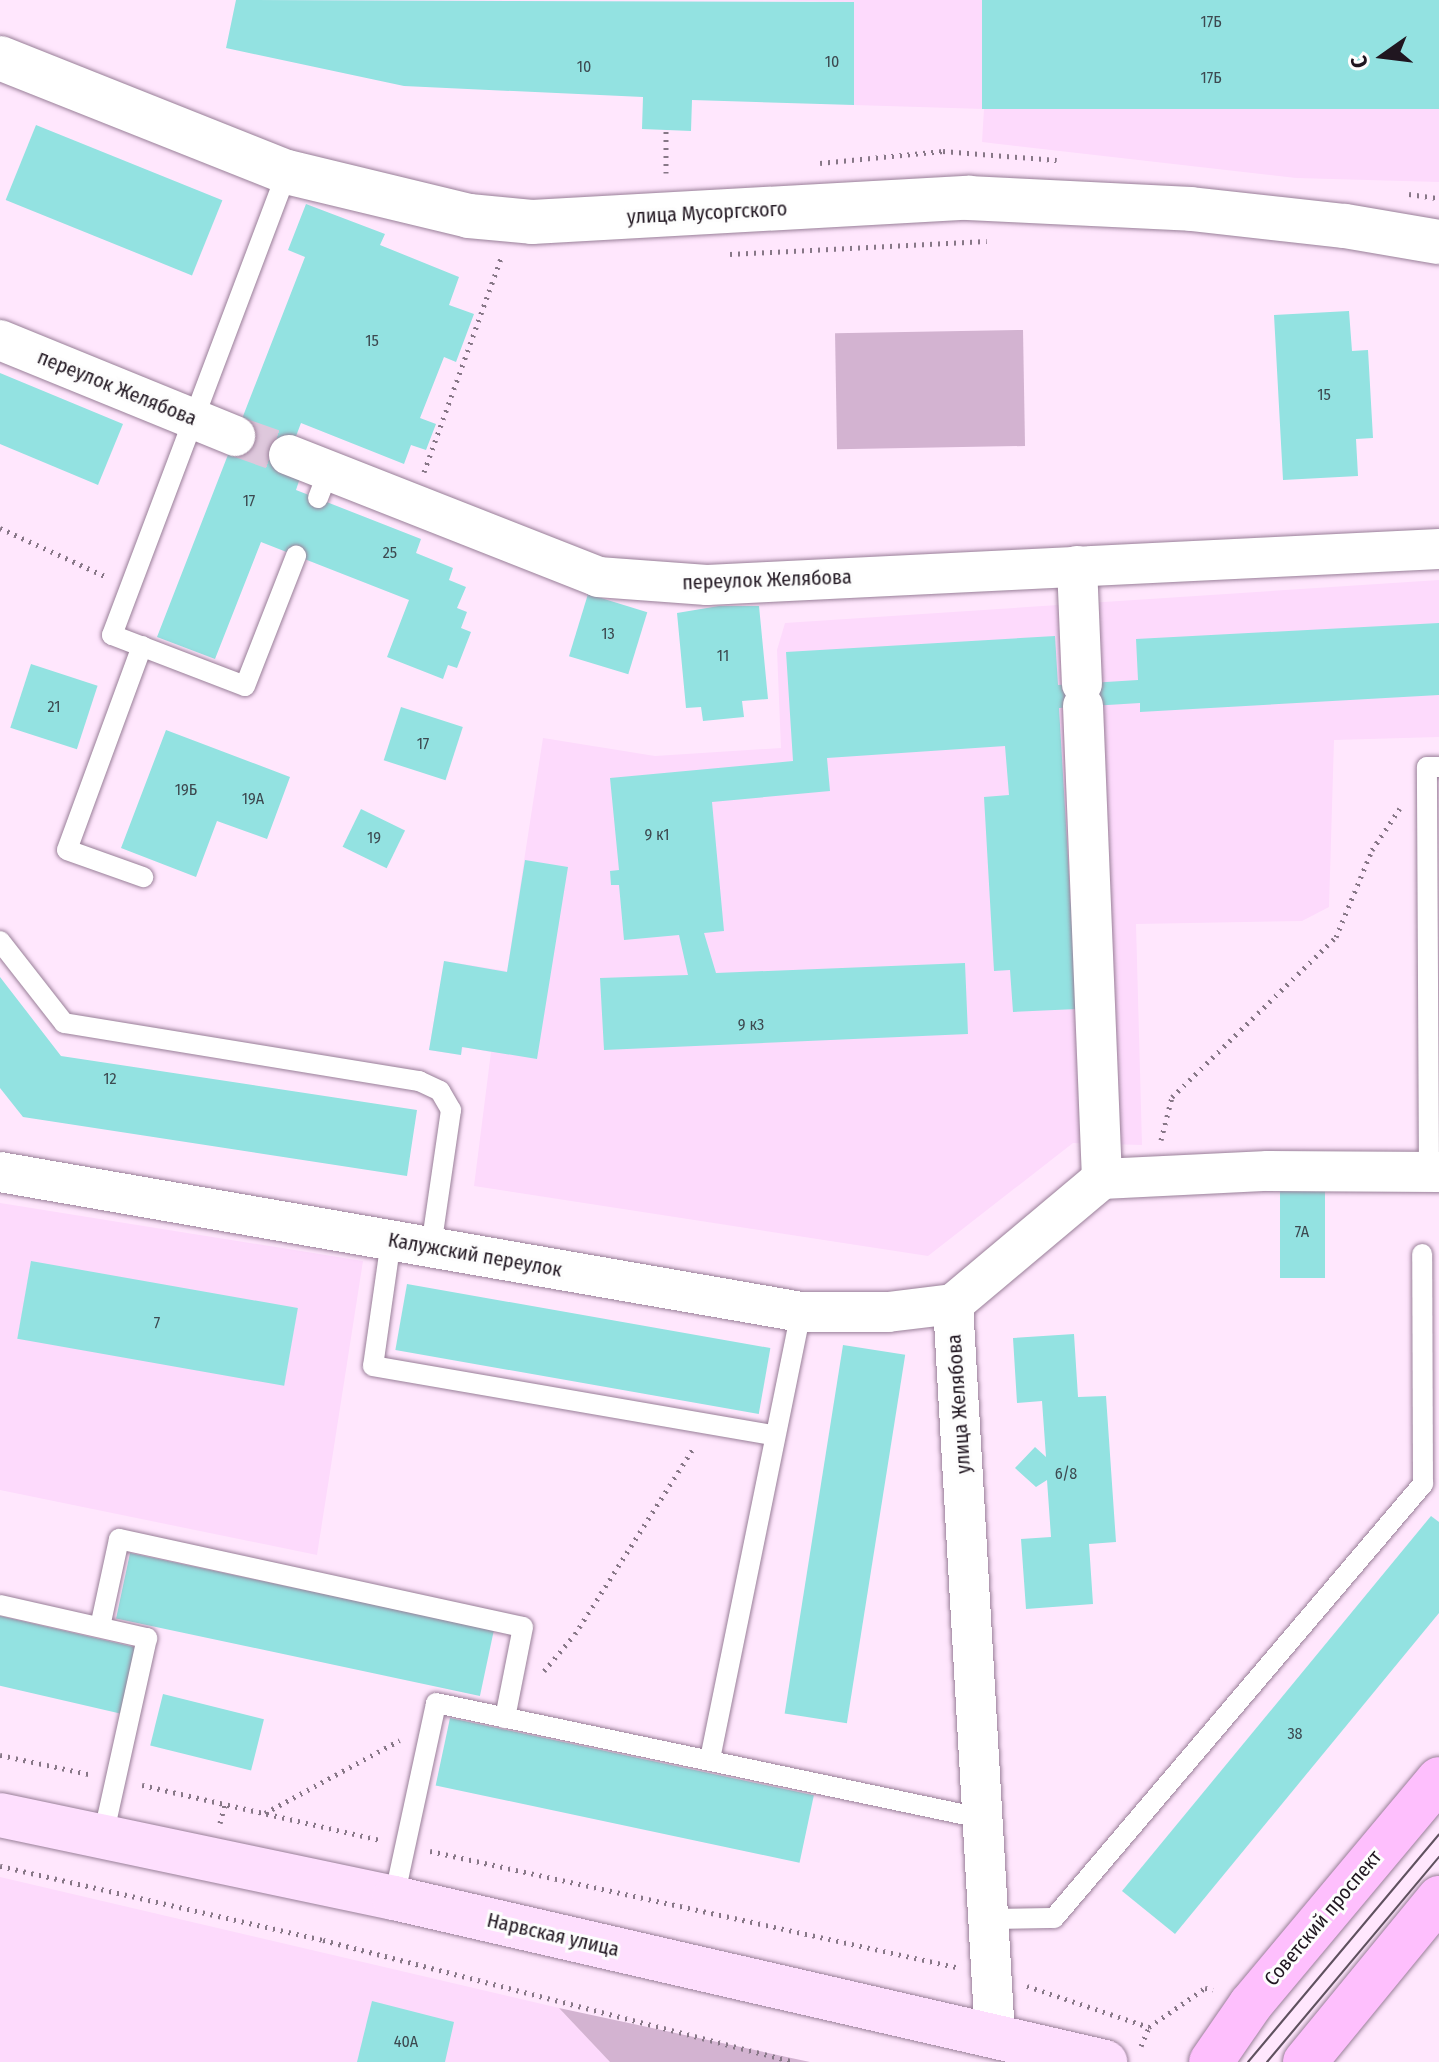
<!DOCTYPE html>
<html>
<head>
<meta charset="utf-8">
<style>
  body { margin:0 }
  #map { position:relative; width:1439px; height:2062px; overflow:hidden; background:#ffe7fd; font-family:"Fira Sans Condensed",sans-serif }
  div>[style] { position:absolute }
  .built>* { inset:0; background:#fddafc }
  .green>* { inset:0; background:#d3b3d1; transform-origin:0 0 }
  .building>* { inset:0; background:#93e2e1; transform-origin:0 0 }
  .minor-tunnel>* { height:40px; margin-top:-20px; transform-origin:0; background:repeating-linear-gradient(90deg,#dec8dc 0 40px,transparent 0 60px) }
  .path>* { height:5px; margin-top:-2.5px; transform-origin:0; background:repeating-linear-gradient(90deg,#877787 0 2px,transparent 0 8px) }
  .roads { filter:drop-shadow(0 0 2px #997f98) drop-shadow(0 0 2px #997f98) }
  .service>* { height:20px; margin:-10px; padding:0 10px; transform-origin:10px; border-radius:10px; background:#fff }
  .minor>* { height:40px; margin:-20px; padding:0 20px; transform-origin:20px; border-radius:20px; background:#fff }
  .tertiary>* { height:44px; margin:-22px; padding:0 22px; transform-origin:22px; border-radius:22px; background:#fff }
  .secondary>* { height:44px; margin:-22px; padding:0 22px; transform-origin:22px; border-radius:22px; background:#fedffe }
  .primary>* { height:44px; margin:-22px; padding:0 22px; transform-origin:22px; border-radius:22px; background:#febffd }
  .tram>* { height:2px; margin:-1px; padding:0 1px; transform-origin:1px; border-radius:1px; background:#5f515f }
  span { translate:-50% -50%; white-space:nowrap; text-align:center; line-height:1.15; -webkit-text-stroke:6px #fdfdfd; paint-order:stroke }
  .number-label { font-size:16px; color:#3d4950 }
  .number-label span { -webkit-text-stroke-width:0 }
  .street-label { font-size:20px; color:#201620 }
  .north { position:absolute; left:1343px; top:16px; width:80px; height:80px; -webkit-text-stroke:6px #fdfdfd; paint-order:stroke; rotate:256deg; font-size:22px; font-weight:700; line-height:32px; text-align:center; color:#201620 }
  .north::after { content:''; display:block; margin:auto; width:28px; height:36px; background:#201620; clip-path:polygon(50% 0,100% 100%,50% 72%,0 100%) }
</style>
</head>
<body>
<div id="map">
  <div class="built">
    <i style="clip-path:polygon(757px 0,1439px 0,1439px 182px,1296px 178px,982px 142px,984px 109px,854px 105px,853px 2px)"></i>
    <i style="clip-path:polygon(1439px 580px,1439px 737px,1334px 740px,1329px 907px,1302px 921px,1136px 924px,1142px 1145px,1073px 1143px,928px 1256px,474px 1186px,491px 1052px,463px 1047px,461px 1055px,429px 1050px,444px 961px,507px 971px,543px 738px,655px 756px,781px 748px,777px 650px,785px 623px)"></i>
    <i style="clip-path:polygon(0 1203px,363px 1261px,317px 1555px,0 1490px)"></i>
    <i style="clip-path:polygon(0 1877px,559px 2008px,610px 2062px,0 2062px)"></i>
  </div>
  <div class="green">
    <i style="left:1023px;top:330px;width:116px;height:188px;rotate:89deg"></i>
    <i style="clip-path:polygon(559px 2008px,810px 2062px,610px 2062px)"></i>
  </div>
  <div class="building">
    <i style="clip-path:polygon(236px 0,854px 2px,854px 105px,692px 100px,691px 131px,642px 129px,643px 97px,404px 86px,226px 48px)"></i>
    <i style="left:982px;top:0;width:457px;height:109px"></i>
    <i style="left:36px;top:125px;width:201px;height:81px;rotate:22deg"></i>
    <i style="clip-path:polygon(306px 204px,385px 234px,380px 245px,459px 277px,449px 305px,474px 314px,456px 362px,444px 357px,420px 418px,436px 424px,426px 450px,411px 445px,404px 464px,301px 423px,284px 468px,301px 475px,296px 490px,421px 539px,416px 553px,453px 568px,449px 580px,466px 587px,457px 608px,467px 612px,461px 628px,471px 632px,457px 668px,448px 665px,443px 679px,387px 657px,409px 600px,261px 542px,215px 659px,157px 637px,305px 257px,288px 250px)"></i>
    <i style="clip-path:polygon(1349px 311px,1352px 351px,1368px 350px,1373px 438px,1356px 439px,1358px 476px,1283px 480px,1274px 315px)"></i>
    <i style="clip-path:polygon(0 373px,123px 424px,98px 485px,0 444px)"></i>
    <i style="left:588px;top:594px;width:62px;height:65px;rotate:17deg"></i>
    <i style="clip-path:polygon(719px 606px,759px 606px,768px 699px,742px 701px,744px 717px,703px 721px,701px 707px,686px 708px,677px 613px)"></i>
    <i style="clip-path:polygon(1439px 623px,1439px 695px,1140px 712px,1140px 703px,1059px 708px,1077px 1009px,1013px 1012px,1010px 970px,994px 971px,984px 797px,1009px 795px,1005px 746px,827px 758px,830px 791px,712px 802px,724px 931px,704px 933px,716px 973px,965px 963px,968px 1034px,604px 1050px,600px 978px,688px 975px,679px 935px,624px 940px,619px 885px,611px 885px,610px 871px,619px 870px,610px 778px,793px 761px,786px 652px,1055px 636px,1058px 685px,1138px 680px,1136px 639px)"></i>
    <i style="left:31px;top:664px;width:70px;height:67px;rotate:18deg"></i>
    <i style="left:401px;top:707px;width:65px;height:56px;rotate:18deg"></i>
    <i style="clip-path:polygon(166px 730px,290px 777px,267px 839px,217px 821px,196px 877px,121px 848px)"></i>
    <i style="left:361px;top:809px;width:49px;height:42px;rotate:26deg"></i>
    <i style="clip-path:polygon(525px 860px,568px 867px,537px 1059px,462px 1047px,461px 1055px,429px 1050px,444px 961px,507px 972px)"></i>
    <i style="clip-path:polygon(0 977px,61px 1056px,417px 1110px,407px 1176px,23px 1117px,0 1088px)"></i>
    <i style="left:1280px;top:1186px;width:45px;height:92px"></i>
    <i style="left:31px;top:1261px;width:271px;height:79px;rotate:10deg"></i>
    <i style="left:407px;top:1284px;width:369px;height:67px;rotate:10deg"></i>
    <i style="clip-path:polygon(1074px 1334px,1078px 1397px,1106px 1396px,1116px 1542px,1089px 1544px,1093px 1604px,1026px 1609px,1021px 1539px,1051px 1537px,1047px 1480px,1036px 1487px,1015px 1468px,1035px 1447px,1046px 1457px,1042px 1401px,1017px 1403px,1013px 1338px)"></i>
    <i style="left:843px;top:1345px;width:63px;height:373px;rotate:9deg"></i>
    <i style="clip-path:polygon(1431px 1516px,1439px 1522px,1439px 1613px,1175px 1934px,1122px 1891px)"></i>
    <i style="left:130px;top:1553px;width:372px;height:67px;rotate:12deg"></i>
    <i style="left:0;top:1616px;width:140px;height:68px;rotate:13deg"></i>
    <i style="left:163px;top:1694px;width:104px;height:53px;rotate:14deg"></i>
    <i style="left:450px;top:1718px;width:372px;height:69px;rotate:12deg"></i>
    <i style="clip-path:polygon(372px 2001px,454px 2022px,445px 2062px,357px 2062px)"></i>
  </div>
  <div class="minor-tunnel">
    <i style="left:235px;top:436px;width:57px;rotate:19.4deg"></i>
  </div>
  <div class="path">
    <i style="left:820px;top:163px;width:124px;rotate:-5.6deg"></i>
    <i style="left:943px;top:151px;width:114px;rotate:4.5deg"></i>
    <i style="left:666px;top:173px;width:43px;rotate:-90deg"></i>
    <i style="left:1409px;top:194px;width:30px;rotate:8deg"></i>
    <i style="left:730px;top:254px;width:257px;rotate:-2.9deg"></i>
    <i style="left:424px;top:472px;width:231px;rotate:-70.2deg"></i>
    <i style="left:0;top:528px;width:118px;rotate:24.6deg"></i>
    <i style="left:1161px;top:1140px;width:44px;rotate:-75.7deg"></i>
    <i style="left:1172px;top:1097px;width:229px;rotate:-44.3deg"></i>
    <i style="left:1336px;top:937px;width:94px;rotate:-67.5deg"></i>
    <i style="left:1372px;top:850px;width:50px;rotate:-56.3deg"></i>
    <i style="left:544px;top:1671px;width:48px;rotate:-50deg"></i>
    <i style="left:575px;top:1634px;width:222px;rotate:-57.5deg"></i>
    <i style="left:0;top:1755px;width:91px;rotate:12.1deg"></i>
    <i style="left:142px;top:1785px;width:245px;rotate:13deg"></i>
    <i style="left:265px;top:1813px;width:153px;rotate:-28.4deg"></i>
    <i style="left:220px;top:1823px;width:20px;rotate:-75deg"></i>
    <i style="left:430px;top:1851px;width:539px;rotate:12.44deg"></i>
    <i style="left:0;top:1866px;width:331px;rotate:12.9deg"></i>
    <i style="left:323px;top:1940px;width:488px;rotate:14.5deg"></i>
    <i style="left:1027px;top:1986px;width:129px;rotate:18.6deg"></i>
    <i style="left:1141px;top:2046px;width:21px;rotate:-67deg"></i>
    <i style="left:1149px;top:2027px;width:68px;rotate:-34.9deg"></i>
    <i style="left:1205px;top:1988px;width:8px;rotate:14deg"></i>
  </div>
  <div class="roads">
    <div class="service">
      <i style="left:287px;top:172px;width:495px;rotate:110.7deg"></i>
      <i style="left:112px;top:635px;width:142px;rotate:21deg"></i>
      <i style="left:245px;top:686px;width:140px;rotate:-68.6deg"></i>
      <i style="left:318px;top:498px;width:31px;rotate:-69deg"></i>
      <i style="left:142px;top:646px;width:217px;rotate:110.2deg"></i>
      <i style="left:67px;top:850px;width:81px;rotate:19.6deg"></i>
      <i style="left:0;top:941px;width:104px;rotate:52deg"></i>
      <i style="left:64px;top:1023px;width:360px;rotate:9.3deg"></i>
      <i style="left:419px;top:1081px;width:23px;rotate:25deg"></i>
      <i style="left:440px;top:1091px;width:22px;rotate:60deg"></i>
      <i style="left:451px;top:1110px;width:138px;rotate:98.3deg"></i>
      <i style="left:1429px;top:1172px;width:405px;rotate:-90.3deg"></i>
      <i style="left:1427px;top:767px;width:12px"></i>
      <i style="left:391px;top:1240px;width:127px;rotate:98.1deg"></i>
      <i style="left:373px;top:1366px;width:406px;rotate:9.8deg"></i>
      <i style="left:0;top:1605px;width:151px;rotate:12.7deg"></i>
      <i style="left:147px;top:1638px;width:204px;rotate:102.5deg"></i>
      <i style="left:100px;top:1627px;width:90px;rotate:-77.8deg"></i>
      <i style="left:119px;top:1539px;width:413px;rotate:12.3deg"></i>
      <i style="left:523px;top:1627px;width:93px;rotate:101.2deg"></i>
      <i style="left:710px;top:1759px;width:456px;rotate:-78.5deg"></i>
      <i style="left:394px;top:1898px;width:199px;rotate:-77.8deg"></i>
      <i style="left:436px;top:1703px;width:561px;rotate:11.93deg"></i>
      <i style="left:990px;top:1919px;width:64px;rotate:-0.9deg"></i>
      <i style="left:1054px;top:1918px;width:570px;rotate:-49.63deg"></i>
      <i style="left:1423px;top:1484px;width:230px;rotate:-90.2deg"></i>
    </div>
    <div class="minor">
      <i style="left:0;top:340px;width:254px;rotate:22.2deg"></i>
      <i style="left:289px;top:455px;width:332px;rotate:21.5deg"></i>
      <i style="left:598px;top:577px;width:109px;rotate:4.2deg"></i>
      <i style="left:707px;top:585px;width:733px;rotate:-2.82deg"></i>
      <i style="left:1077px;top:566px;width:118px;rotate:87.6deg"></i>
      <i style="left:1083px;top:706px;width:473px;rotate:87.7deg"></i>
      <i style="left:0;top:1172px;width:813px;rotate:9.91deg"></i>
      <i style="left:801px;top:1312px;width:87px"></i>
      <i style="left:888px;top:1312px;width:65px;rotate:-7deg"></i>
      <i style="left:953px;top:1304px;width:733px;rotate:86.72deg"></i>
      <i style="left:953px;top:1304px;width:194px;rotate:-40deg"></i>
      <i style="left:1102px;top:1179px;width:166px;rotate:-2.8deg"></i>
      <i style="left:1268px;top:1171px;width:171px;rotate:0.3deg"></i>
    </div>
    <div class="tertiary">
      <i style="left:0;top:58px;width:309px;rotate:21.7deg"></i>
      <i style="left:287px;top:172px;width:187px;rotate:13.6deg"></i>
      <i style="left:469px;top:216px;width:63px;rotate:5.4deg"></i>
      <i style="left:532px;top:222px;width:437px;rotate:-3.2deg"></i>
      <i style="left:968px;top:198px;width:223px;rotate:2.8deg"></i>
      <i style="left:1191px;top:209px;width:155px;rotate:6.3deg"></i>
      <i style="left:1345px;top:226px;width:95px;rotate:9.7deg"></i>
    </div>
    <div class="secondary">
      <i style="left:0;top:1815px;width:403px;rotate:11.9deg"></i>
      <i style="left:394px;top:1898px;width:730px;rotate:12.99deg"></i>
    </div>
    <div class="primary">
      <i style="left:1211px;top:2062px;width:70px;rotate:-55.4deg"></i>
      <i style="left:1251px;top:2004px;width:293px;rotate:-50.1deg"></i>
      <i style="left:1305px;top:2062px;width:212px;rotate:-50.7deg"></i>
    </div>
  </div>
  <div class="tram">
    <i style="left:1248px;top:2062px;width:297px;rotate:-50deg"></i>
    <i style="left:1267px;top:2062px;width:268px;rotate:-50deg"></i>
  </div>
  <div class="number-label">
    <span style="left:1211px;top:22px">17Б</span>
    <span style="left:832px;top:62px">10</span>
    <span style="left:584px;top:67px">10</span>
    <span style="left:1211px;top:78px">17Б</span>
    <span style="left:372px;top:341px">15</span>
    <span style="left:1324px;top:395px">15</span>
    <span style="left:249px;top:501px">17</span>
    <span style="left:390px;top:553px">25</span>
    <span style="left:608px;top:634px">13</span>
    <span style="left:723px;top:656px">11</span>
    <span style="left:54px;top:707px">21</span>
    <span style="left:423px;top:744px">17</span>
    <span style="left:186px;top:790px">19Б</span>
    <span style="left:253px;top:799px">19А</span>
    <span style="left:657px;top:835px">9 к1</span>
    <span style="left:374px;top:838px">19</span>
    <span style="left:751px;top:1025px">9 к3</span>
    <span style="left:110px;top:1079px">12</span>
    <span style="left:1302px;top:1232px">7А</span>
    <span style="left:157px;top:1323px">7</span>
    <span style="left:1066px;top:1474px">6/8</span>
    <span style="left:1295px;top:1734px">38</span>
    <span style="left:406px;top:2042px">40А</span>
  </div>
  <div class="street-label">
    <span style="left:707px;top:213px;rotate:-3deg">улица Мусоргского</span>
    <span style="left:117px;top:388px;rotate:22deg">переулок Желябова</span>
    <span style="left:767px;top:580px;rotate:-2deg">переулок Желябова</span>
    <span style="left:475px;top:1255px;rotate:10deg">Калужский переулок</span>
    <span style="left:959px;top:1404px;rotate:-94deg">улица Желябова</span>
    <span style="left:1323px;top:1918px;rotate:-50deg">Советский проспект</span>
    <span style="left:553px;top:1935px;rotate:13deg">Нарвская улица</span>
  </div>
  <div class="north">С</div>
</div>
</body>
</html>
